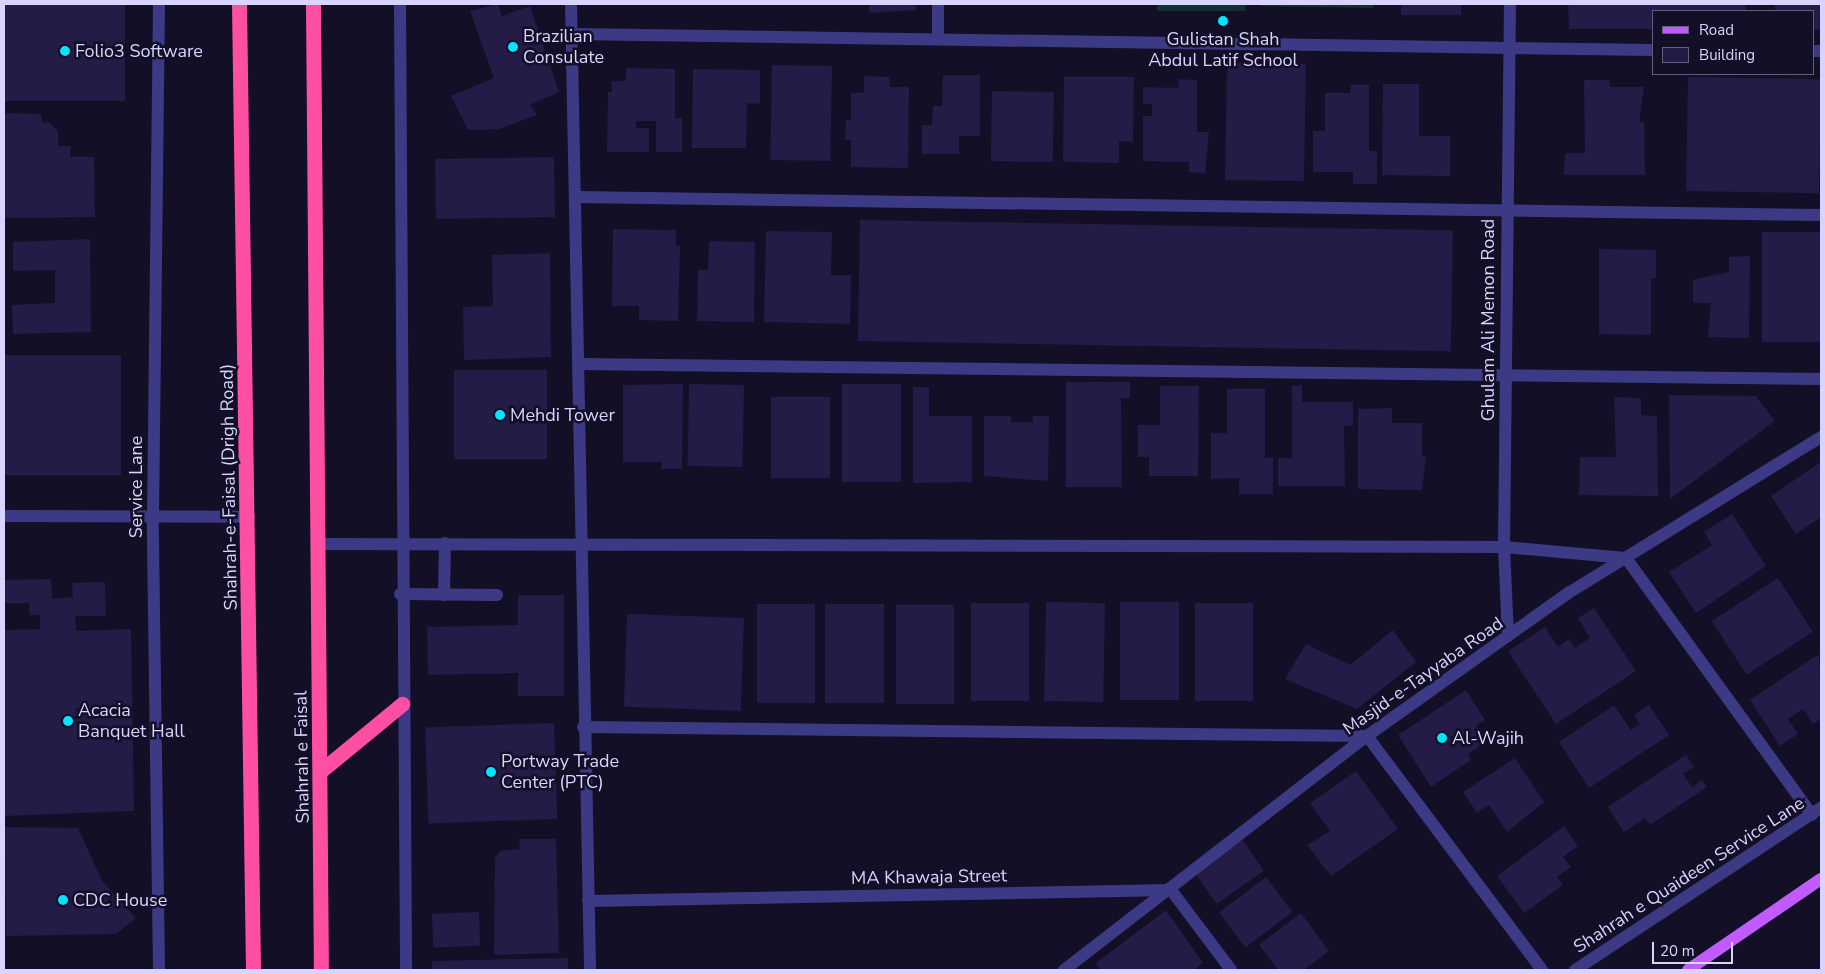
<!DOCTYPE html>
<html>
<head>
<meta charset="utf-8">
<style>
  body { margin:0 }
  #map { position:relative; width:1825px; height:974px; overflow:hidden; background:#130f26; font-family:"Nunito Sans",sans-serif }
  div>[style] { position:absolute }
  .green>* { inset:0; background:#12302f; transform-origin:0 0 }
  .building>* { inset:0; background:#241b47; transform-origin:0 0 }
  .minor>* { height:12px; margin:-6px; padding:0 6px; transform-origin:6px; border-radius:6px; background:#3d3a85 }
  .major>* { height:12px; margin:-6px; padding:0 6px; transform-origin:6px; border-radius:6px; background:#c25bff }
  .highway>* { height:15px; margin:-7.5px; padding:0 7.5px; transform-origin:7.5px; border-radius:7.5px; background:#ff4fa3 }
  .dots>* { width:14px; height:14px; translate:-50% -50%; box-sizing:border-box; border:2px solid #130f26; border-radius:50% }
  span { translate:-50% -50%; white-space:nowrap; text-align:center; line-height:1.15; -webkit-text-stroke:5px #130f26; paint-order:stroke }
  .poi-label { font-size:18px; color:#d9d4ff }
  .left { translate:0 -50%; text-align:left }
  .street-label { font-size:18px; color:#d9d4ff }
  .frame { position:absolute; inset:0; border:5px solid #d9d4ff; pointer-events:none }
  .legend { position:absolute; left:1652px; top:10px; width:162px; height:65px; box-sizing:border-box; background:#130f26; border:1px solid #625e7d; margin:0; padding:6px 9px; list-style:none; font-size:15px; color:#d9d4ff }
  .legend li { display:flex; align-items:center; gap:10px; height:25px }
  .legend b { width:25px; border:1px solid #625e7d }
  .scale { position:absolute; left:1652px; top:942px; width:81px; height:22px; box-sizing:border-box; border:2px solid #d9d4ff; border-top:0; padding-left:6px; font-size:15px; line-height:18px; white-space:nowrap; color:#d9d4ff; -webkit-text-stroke:4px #130f26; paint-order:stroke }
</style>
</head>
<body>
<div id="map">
  <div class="green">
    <i style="left:1157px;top:4px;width:89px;height:7px"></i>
    <i style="clip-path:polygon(1260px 4px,1374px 4px,1374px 8px,1260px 6px)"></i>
  </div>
  <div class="building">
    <i style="left:4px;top:4px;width:121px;height:97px"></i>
    <i style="clip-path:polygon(498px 4px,502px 16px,530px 6px,559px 92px,530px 105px,537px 115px,499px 129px,468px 130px,451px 96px,494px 78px,470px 11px)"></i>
    <i style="clip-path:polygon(869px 4px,916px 4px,916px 10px,869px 13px)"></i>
    <i style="left:1401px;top:4px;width:60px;height:11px"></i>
    <i style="clip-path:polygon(1568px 4px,1746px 4px,1746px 11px,1654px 11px,1654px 29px,1569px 29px)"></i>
    <i style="clip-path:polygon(1775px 4px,1821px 4px,1819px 30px,1814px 30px,1814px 11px,1775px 11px)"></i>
    <i style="left:1227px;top:62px;width:79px;height:118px;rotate:1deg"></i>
    <i style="left:772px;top:65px;width:60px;height:95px;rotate:1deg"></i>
    <i style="clip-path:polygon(626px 68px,675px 69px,675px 118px,682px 118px,682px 152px,656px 152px,656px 121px,636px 121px,636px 128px,649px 128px,649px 152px,607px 152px,608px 92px,612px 92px,611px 81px,626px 81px)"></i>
    <i style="clip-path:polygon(693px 69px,760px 70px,760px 104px,747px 103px,746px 148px,692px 148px)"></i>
    <i style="clip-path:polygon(943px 75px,980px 75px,980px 136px,959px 136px,959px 154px,922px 154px,922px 125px,932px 125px,933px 106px,942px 106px)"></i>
    <i style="clip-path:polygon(864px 76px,890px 77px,890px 87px,909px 87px,908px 168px,851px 167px,851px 140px,845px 140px,846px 120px,851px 121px,851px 93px,864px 93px)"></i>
    <i style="clip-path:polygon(1064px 77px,1134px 77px,1133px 142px,1119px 141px,1119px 163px,1063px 162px)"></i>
    <i style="left:1688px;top:77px;width:133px;height:114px;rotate:1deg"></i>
    <i style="clip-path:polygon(1178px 79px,1197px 80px,1197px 132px,1209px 132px,1205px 173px,1189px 172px,1189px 162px,1143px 161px,1143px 116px,1152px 116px,1152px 104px,1143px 104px,1143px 87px,1179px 88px)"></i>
    <i style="clip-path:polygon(1584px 80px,1609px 80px,1610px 87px,1644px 87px,1639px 122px,1644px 122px,1645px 175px,1564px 175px,1565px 153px,1585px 153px)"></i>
    <i style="clip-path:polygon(1383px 84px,1419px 84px,1419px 136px,1450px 136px,1450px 176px,1382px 175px)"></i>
    <i style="clip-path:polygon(1351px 85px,1369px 85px,1369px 151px,1377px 151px,1377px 184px,1353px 184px,1353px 172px,1313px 172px,1313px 131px,1325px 131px,1325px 93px,1350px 93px)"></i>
    <i style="left:992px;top:91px;width:62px;height:70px;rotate:1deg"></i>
    <i style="clip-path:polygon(4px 113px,41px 114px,42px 122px,50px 123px,58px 132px,58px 146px,71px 146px,70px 157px,94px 157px,95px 217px,4px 218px)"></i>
    <i style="left:554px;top:157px;width:60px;height:119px;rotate:89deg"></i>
    <i style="left:860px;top:220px;width:593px;height:121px;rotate:1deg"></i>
    <i style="clip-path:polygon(613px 229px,676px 230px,676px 245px,680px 246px,678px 321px,639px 320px,639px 306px,612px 306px)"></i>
    <i style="clip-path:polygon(766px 231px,832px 232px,831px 275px,851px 275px,850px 324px,764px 322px)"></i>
    <i style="left:1762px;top:232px;width:59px;height:110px"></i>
    <i style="clip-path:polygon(90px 239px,91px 332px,13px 334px,12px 305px,55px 303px,55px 270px,13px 271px,13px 242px)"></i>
    <i style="clip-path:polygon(709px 241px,755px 242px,754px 322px,697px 321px,698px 270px,708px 270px)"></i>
    <i style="clip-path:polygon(1599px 249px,1656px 250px,1656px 278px,1651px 278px,1651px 335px,1599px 334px)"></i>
    <i style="clip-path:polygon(550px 253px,551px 357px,464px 360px,463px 307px,493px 306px,492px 255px)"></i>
    <i style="clip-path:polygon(1750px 256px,1749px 338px,1708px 337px,1711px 303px,1693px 303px,1693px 280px,1729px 272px,1729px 257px)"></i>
    <i style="left:121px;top:355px;width:120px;height:117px;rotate:90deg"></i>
    <i style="left:454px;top:370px;width:93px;height:89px"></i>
    <i style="clip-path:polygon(1066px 382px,1130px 382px,1130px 398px,1121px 398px,1122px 487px,1066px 487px)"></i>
    <i style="clip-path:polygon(683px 384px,682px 469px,661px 469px,662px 462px,623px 462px,623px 385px)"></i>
    <i style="left:689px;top:384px;width:55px;height:82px;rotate:1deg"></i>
    <i style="left:842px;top:384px;width:59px;height:98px"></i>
    <i style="clip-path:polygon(1302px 385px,1302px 402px,1353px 402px,1353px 426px,1344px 426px,1345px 486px,1278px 486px,1278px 458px,1292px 458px,1292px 386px)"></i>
    <i style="clip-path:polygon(1160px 386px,1199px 386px,1198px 476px,1149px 476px,1149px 457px,1138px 457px,1138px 425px,1160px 425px)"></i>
    <i style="clip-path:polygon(913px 387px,929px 387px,929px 416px,972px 416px,972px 482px,913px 483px)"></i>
    <i style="clip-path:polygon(1227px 389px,1265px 389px,1265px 458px,1273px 457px,1273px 494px,1239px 494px,1239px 478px,1211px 479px,1211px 433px,1227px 433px)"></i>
    <i style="clip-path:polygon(1669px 395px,1756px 396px,1775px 421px,1670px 499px)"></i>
    <i style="left:771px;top:397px;width:59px;height:81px"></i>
    <i style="clip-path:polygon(1614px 397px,1641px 398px,1641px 415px,1657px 416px,1658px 496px,1579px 495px,1580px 457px,1616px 457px)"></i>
    <i style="clip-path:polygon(1392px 408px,1392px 423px,1422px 423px,1422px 457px,1426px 457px,1422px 490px,1358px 489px,1358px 409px)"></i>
    <i style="clip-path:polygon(984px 416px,1011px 416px,1011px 422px,1033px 422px,1033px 416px,1049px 416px,1048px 481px,984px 476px)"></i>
    <i style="clip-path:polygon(1821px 462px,1821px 517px,1796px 534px,1771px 496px)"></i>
    <i style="clip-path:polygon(1732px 514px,1766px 566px,1696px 613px,1669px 572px,1712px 545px,1704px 532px)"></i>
    <i style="left:1778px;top:578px;width:64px;height:79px;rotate:57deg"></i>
    <i style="clip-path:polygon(51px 579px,52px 599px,73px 597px,72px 583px,105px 582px,106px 616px,75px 616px,76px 631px,131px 629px,134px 811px,4px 816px,4px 630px,40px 629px,40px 615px,30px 615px,29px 603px,4px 603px,4px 580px)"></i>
    <i style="clip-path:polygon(518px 595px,564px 595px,564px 696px,518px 696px,518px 673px,428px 675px,427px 627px,518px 625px)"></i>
    <i style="left:1046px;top:602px;width:59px;height:99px;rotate:1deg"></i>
    <i style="left:1120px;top:602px;width:59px;height:98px"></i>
    <i style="left:971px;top:603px;width:58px;height:98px"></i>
    <i style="left:1195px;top:603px;width:58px;height:98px"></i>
    <i style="left:757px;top:604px;width:58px;height:99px"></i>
    <i style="left:884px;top:604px;width:99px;height:59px;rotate:90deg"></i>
    <i style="left:896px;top:605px;width:58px;height:99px"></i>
    <i style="clip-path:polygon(1594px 608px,1636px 671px,1556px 724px,1508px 651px,1545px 627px,1558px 647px,1569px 639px,1575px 648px,1590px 638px,1578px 618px)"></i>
    <i style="left:744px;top:618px;width:93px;height:117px;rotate:92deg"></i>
    <i style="clip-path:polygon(1393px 630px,1416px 662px,1357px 709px,1285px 679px,1306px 644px,1350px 665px)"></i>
    <i style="clip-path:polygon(1819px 654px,1821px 719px,1813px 724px,1803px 709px,1788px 719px,1798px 734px,1780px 746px,1750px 700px)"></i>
    <i style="clip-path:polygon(1466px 690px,1485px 720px,1476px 726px,1487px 741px,1468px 754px,1471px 760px,1431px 787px,1398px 735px)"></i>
    <i style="clip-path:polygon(1614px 705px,1631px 730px,1640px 724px,1634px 715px,1649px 705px,1669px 735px,1589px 788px,1559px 742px)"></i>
    <i style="left:554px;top:723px;width:96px;height:129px;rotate:88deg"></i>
    <i style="clip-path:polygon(1686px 755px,1694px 767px,1683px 774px,1692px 787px,1702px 780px,1707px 787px,1650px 825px,1645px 818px,1624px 832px,1608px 807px)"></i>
    <i style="clip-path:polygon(1515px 758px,1544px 802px,1507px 832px,1489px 805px,1477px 813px,1463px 792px)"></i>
    <i style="clip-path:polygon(1356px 771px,1398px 829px,1331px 876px,1307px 845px,1330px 831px,1310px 803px)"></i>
    <i style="clip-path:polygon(1564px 826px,1578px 846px,1563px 857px,1571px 867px,1557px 877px,1563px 885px,1524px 913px,1497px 876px)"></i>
    <i style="clip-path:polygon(5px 827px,78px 828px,102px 881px,136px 918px,116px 934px,6px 936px)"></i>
    <i style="left:1241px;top:838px;width:40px;height:58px;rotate:55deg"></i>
    <i style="clip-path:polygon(519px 839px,556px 839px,559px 953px,494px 955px,495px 858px,500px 851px,520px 849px)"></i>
    <i style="left:1266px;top:877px;width:44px;height:59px;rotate:53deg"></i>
    <i style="clip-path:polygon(1166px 910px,1203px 963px,1194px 970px,1101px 970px,1096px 963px)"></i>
    <i style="left:479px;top:912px;width:34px;height:47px;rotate:88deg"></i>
    <i style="clip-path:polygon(1301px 913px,1329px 951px,1304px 970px,1278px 970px,1259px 945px)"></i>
    <i style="clip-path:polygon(568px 958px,568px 970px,432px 970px,432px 961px)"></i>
  </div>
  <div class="minor">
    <i style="left:400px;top:4px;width:966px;rotate:89.64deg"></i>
    <i style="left:571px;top:4px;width:966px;rotate:88.87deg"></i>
    <i style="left:571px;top:34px;width:1083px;rotate:0.85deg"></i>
    <i style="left:938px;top:39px;width:35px;rotate:-90deg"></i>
    <i style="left:1814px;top:51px;width:7px"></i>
    <i style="left:577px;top:197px;width:1244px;rotate:0.83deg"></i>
    <i style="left:579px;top:364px;width:1242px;rotate:0.69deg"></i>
    <i style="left:4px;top:516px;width:245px;rotate:0.2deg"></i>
    <i style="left:317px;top:544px;width:1187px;rotate:0.14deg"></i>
    <i style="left:1504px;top:547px;width:122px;rotate:5.2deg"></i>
    <i style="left:1626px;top:558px;width:317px;rotate:54.1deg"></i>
    <i style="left:400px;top:594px;width:97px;rotate:0.6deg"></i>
    <i style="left:444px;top:595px;width:52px;rotate:-88.9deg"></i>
    <i style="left:1508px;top:636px;width:89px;rotate:-92.6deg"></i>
    <i style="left:1504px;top:547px;width:543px;rotate:-89.37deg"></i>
    <i style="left:583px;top:727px;width:784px;rotate:0.66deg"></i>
    <i style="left:1367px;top:736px;width:292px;rotate:53.2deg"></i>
    <i style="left:588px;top:901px;width:583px;rotate:-1.08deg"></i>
    <i style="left:1171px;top:890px;width:100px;rotate:53.1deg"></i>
    <i style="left:159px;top:970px;width:453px;rotate:-90.8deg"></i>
    <i style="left:153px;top:517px;width:513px;rotate:-89.33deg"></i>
    <i style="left:1064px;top:970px;width:383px;rotate:-37.7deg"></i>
    <i style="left:1367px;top:736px;width:249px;rotate:-35.4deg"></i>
    <i style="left:1570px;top:592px;width:295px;rotate:-31.7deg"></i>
    <i style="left:1575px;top:970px;width:295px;rotate:-33.4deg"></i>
  </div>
  <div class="major">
    <i style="left:1688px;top:970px;width:161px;rotate:-34.4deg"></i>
  </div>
  <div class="highway">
    <i style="left:239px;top:4px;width:966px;rotate:89.17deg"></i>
    <i style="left:313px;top:4px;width:966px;rotate:89.53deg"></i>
    <i style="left:322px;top:770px;width:104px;rotate:-39.5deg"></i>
  </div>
  <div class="dots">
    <i style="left:1223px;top:21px;background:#00e5ff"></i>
    <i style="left:513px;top:47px;background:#00e5ff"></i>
    <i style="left:65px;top:51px;background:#00e5ff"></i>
    <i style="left:500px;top:415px;background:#00e5ff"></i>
    <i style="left:68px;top:721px;background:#00e5ff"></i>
    <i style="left:1442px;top:738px;background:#00e5ff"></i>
    <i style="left:491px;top:772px;background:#00e5ff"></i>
    <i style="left:63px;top:900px;background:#00e5ff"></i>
  </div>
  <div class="poi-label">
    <span class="left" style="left:523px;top:47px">Brazilian<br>Consulate</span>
    <span style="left:1223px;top:50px">Gulistan Shah<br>Abdul Latif School</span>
    <span class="left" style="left:75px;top:51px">Folio3 Software</span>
    <span class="left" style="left:510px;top:415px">Mehdi Tower</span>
    <span class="left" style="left:78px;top:721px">Acacia<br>Banquet Hall</span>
    <span class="left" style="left:1452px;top:738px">Al-Wajih</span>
    <span class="left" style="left:501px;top:772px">Portway Trade<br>Center (PTC)</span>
    <span class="left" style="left:73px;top:900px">CDC House</span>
  </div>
  <div class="street-label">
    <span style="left:1488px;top:320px;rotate:-90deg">Ghulam Ali Memon Road</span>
    <span style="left:136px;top:487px;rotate:-90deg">Service Lane</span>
    <span style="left:229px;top:487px;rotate:-91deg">Shahrah-e-Faisal (Drigh Road)</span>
    <span style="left:1423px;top:676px;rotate:-35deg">Masjid-e-Tayyaba Road</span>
    <span style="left:302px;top:757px;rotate:-91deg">Shahrah e Faisal</span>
    <span style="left:1689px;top:875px;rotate:-33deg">Shahrah e Quaideen Service Lane</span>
    <span style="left:929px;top:877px;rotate:-1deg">MA Khawaja Street</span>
  </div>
  <div class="frame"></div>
  <ul class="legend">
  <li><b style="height:6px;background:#c25bff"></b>Road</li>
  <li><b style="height:14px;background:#241b47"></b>Building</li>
  </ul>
  <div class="scale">20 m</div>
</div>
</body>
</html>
